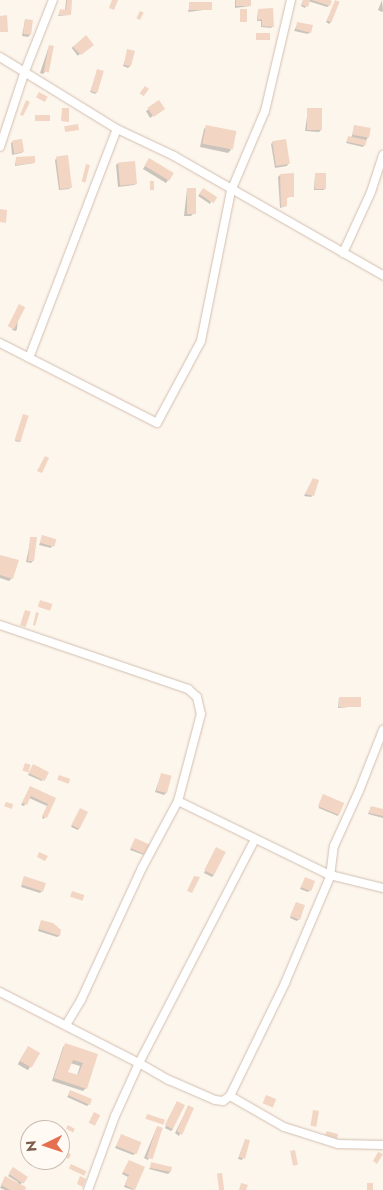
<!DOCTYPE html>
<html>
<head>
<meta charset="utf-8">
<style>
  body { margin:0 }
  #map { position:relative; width:383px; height:1190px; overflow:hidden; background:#fdf6ec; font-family:Jost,sans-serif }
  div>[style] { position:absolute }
  .shadow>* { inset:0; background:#0003; transform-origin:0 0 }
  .building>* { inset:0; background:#f3d5c3; transform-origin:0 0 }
  .roads { filter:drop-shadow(0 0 1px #d1beb0) drop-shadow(0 0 1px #d1beb0) }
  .street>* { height:8px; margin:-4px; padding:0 4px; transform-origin:4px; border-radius:4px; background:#fff }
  span { translate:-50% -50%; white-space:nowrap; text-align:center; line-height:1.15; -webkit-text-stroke:4px #fffaf3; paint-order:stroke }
  .north { position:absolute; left:20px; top:1120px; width:50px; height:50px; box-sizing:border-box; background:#fffaf3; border:1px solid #cabbb1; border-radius:50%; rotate:266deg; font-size:14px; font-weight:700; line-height:20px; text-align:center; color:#7a5c4d }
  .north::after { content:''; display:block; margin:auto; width:18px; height:22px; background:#e76f51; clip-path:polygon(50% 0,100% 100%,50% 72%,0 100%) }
</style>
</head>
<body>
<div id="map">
  <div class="shadow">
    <i style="clip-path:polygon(66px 0,70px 0,69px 15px,58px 16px,60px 11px,65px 11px)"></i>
    <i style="clip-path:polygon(235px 0,250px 0,250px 6px,235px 8px)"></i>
    <i style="clip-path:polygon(303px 0,326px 0,329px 6px,327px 7px,308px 1px,305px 8px,301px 6px)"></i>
    <i style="clip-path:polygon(382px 0,383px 11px,382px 12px,378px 10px)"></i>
    <i style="clip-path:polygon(336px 1px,331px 22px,329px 24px,326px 22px)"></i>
    <i style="clip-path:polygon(190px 4px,211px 9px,188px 12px)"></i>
    <i style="clip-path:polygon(258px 10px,273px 26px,271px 28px,261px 27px,261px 21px,257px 21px)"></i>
    <i style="clip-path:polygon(25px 20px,30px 35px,28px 37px,22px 36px)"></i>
    <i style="clip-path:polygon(298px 23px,310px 32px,308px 34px,294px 31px)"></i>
    <i style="left:86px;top:37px;width:10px;height:18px;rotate:53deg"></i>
    <i style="clip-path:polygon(49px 46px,45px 72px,43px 74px,40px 73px)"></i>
    <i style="clip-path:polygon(128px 51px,130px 66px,128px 68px,123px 66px)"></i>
    <i style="clip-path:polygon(98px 70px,97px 92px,95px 94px,90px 92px)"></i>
    <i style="clip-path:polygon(159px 102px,161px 110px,150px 118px,146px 111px)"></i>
    <i style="clip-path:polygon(308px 110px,321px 130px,319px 132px,305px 131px)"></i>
    <i style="clip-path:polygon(207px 126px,231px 150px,228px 153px,200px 147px,204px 129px)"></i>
    <i style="clip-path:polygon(355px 126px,368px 137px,363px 147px,346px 143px,348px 138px,351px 138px)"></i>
    <i style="clip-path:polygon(12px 142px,23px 152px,21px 153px,12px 155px,11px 143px)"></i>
    <i style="clip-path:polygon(273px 142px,288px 164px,287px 166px,275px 168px,271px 144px)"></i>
    <i style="clip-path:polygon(57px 158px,71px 187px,69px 189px,59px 190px,55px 160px)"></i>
    <i style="clip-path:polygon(16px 159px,34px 163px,15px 166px)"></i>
    <i style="clip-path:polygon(148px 161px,172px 174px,166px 183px,143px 169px)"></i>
    <i style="clip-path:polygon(118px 163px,136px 184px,134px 185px,118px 187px,116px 165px)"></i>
    <i style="clip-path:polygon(280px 175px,293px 196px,286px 198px,286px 206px,280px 208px,278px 177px)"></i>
    <i style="clip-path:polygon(315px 175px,325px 188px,324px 190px,314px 190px)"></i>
    <i style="clip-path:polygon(187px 189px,193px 214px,191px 216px,184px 216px)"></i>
    <i style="clip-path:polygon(202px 191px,211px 202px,210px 204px,198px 196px)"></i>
    <i style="clip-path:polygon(19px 306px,17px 329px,16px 331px,12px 330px)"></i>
    <i style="clip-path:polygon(23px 416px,21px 441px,19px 442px,15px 441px)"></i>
    <i style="clip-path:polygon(313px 479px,312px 496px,311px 497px,304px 496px)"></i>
    <i style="clip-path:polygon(43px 536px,52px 546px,51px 548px,39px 545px)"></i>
    <i style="clip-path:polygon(31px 538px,33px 561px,31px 563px,26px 562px)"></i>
    <i style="clip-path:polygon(0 556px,12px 578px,9px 581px,0 578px)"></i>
    <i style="clip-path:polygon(339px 698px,360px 706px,338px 708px)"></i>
    <i style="clip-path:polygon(32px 768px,47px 773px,42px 781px,28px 775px)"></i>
    <i style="clip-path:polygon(161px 775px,166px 793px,164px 795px,155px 792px)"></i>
    <i style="clip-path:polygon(30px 787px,54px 799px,44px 819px,42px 818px,47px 806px,29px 798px,24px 806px,21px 805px)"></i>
    <i style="left:324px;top:795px;width:21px;height:14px;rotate:23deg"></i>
    <i style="clip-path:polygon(371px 807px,383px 810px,383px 818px,368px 814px)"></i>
    <i style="clip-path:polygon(80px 810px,79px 828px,78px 830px,71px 827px)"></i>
    <i style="clip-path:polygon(135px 840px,146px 853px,144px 855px,130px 850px)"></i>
    <i style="clip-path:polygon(216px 849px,214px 875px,212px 877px,204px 873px)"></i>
    <i style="clip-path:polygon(25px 878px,42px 891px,40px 893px,21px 887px)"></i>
    <i style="clip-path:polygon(304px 881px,310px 890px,308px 892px,300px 889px)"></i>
    <i style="clip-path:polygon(296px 903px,299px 919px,297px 921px,290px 918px)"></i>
    <i style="clip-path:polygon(41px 921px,59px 930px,59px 936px,57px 937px,38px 931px)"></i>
    <i style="clip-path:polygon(evenodd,66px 1044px,96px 1054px,86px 1088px,83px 1091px,52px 1081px,63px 1047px,66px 1044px,70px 1063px,80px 1066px,77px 1076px,67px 1073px,70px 1063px)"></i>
    <i style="left:28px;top:1047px;width:12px;height:20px;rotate:31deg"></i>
    <i style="clip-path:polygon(71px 1091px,89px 1104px,87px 1106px,67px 1097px)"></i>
    <i style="clip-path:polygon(177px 1103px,173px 1129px,171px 1131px,165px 1128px)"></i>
    <i style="clip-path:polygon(187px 1109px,193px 1109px,179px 1136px,175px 1133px)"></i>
    <i style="clip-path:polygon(157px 1127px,149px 1158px,148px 1160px,144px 1158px)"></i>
    <i style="clip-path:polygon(122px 1135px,135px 1154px,133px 1155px,115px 1148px)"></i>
    <i style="clip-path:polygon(245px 1140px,243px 1158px,242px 1160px,238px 1159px)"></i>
    <i style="clip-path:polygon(129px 1161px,134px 1189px,133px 1190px,124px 1187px,128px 1177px,122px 1174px)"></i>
    <i style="clip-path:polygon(152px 1164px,171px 1168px,170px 1172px,168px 1174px,149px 1169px)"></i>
    <i style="clip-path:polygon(12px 1171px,26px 1178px,20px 1185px,23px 1190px,5px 1190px,0 1188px,4px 1180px,17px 1184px,18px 1182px,8px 1176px)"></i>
  </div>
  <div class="building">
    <i style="clip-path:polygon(67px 0,72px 0,71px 15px,59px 15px,60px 9px,66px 10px)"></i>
    <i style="clip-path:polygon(112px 0,118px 0,114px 10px,109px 8px)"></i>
    <i style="left:236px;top:0;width:15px;height:6px"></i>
    <i style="clip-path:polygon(303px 0,310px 0,308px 7px,302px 5px)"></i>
    <i style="clip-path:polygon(312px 0,330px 0,332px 1px,330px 6px)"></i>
    <i style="left:335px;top:0;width:5px;height:22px;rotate:22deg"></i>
    <i style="left:212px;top:2px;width:8px;height:23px;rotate:90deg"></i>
    <i style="clip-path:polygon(273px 8px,274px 27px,262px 26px,262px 19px,258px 20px,258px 9px)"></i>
    <i style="left:240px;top:9px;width:7px;height:13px"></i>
    <i style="left:140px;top:11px;width:4px;height:8px;rotate:27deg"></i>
    <i style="clip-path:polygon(7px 15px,8px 32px,0 32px,0 16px)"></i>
    <i style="left:25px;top:19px;width:8px;height:15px;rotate:7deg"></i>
    <i style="clip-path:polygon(297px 22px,313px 25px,311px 33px,296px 29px)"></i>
    <i style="left:256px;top:33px;width:14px;height:7px"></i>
    <i style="clip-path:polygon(86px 35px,94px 45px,81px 55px,73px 47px)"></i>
    <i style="left:49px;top:45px;width:5px;height:27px;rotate:11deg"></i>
    <i style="clip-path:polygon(127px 49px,135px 51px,131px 66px,124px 65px)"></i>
    <i style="left:97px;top:69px;width:7px;height:23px;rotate:16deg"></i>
    <i style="left:145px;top:86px;width:5px;height:9px;rotate:37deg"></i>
    <i style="left:39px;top:92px;width:10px;height:6px;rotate:29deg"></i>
    <i style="clip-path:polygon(26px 100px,30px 102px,23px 116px,20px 115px)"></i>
    <i style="left:159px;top:100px;width:11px;height:14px;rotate:56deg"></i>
    <i style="clip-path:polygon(62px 108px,69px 108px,69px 122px,61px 121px)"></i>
    <i style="left:307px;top:108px;width:15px;height:22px"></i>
    <i style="left:50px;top:115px;width:6px;height:15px;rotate:90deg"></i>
    <i style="left:78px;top:124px;width:6px;height:14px;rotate:81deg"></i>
    <i style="left:206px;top:125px;width:31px;height:19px;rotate:11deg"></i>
    <i style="left:354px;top:125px;width:17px;height:10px;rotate:10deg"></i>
    <i style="left:348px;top:136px;width:19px;height:6px;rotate:12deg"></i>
    <i style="left:22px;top:139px;width:13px;height:10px;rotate:81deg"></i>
    <i style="left:286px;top:139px;width:25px;height:14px;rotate:81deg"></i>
    <i style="left:68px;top:155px;width:33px;height:12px;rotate:83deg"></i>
    <i style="clip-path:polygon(35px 156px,35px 163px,16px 165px,16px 157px)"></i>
    <i style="left:149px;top:158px;width:29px;height:9px;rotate:31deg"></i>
    <i style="left:135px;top:161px;width:23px;height:17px;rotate:85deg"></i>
    <i style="left:86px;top:164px;width:4px;height:18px;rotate:14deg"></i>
    <i style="clip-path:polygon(294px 173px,294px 197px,287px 197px,287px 206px,281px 207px,280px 174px)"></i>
    <i style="left:315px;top:173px;width:11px;height:16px"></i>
    <i style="left:150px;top:181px;width:4px;height:9px"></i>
    <i style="left:187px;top:188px;width:9px;height:26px"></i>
    <i style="left:203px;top:188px;width:17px;height:7px;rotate:33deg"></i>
    <i style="clip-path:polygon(0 209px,7px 210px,6px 223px,0 222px)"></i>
    <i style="left:19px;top:304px;width:7px;height:25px;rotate:27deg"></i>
    <i style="left:23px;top:414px;width:6px;height:27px;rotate:18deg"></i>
    <i style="clip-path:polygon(45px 456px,49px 458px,42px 473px,37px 471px)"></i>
    <i style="clip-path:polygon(313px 478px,319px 480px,314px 496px,305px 494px)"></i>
    <i style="left:42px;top:535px;width:15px;height:8px;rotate:16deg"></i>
    <i style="clip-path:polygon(30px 537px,37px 537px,34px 561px,28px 561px)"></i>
    <i style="clip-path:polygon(0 555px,19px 560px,13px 579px,0 575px)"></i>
    <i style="left:40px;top:600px;width:13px;height:7px;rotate:18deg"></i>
    <i style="left:25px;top:610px;width:6px;height:16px;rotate:18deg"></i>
    <i style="clip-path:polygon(36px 612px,39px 613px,35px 626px,33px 625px)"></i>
    <i style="left:339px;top:697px;width:22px;height:10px"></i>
    <i style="left:25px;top:763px;width:6px;height:8px;rotate:18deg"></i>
    <i style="left:33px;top:764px;width:18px;height:10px;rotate:27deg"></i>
    <i style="left:161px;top:773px;width:11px;height:18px;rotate:15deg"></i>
    <i style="left:59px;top:775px;width:12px;height:5px;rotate:20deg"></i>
    <i style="clip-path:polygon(30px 786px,56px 798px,47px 818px,42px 816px,48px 804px,31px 796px,27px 805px,22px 803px)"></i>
    <i style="left:323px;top:794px;width:23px;height:13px;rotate:23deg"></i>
    <i style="clip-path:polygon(6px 802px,13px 804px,12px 809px,4px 806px)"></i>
    <i style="clip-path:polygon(371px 806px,383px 809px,383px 816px,369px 813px)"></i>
    <i style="left:80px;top:808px;width:9px;height:19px;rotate:27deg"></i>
    <i style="left:135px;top:838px;width:17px;height:11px;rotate:24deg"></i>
    <i style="left:216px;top:847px;width:11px;height:26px;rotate:27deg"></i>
    <i style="clip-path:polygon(39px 852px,48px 856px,45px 861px,37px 857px)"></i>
    <i style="left:24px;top:876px;width:23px;height:9px;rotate:18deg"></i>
    <i style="clip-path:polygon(194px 876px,200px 877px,192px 893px,187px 891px)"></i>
    <i style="left:305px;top:877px;width:11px;height:11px;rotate:22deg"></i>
    <i style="left:72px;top:891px;width:13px;height:6px;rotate:18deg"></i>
    <i style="clip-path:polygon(296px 902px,305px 905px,300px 920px,290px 916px)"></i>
    <i style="clip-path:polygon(41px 920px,53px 923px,61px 930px,60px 936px,39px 929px)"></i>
    <i style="clip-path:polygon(evenodd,65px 1043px,98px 1054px,87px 1089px,54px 1078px,65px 1043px,73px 1060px,83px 1063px,78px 1075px,68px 1072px,73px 1060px)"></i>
    <i style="left:28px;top:1046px;width:14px;height:17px;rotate:30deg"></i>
    <i style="clip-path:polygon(70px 1090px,92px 1099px,90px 1105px,68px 1095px)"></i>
    <i style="left:266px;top:1095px;width:11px;height:9px;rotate:22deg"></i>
    <i style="left:177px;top:1101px;width:9px;height:27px;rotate:27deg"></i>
    <i style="clip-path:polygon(188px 1105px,194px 1108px,182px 1135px,177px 1131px)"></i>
    <i style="left:313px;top:1110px;width:6px;height:16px;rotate:9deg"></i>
    <i style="left:94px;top:1112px;width:7px;height:12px;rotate:27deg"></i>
    <i style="left:147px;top:1114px;width:19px;height:5px;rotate:18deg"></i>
    <i style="left:68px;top:1125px;width:8px;height:4px;rotate:30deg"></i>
    <i style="left:157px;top:1126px;width:6px;height:33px;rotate:18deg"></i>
    <i style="clip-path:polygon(327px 1131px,338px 1134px,337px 1139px,325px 1135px)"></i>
    <i style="left:121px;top:1134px;width:22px;height:13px;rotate:22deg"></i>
    <i style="clip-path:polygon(245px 1139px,250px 1140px,245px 1159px,239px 1157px)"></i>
    <i style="clip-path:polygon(60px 1149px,71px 1154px,69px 1159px,60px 1155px)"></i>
    <i style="left:295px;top:1150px;width:15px;height:5px;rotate:79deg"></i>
    <i style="clip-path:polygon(378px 1152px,383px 1154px,377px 1164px,373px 1161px)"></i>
    <i style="clip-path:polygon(129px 1160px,145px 1167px,135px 1190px,125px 1185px,129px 1175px,123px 1172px)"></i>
    <i style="clip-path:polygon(151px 1162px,172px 1167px,171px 1172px,150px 1168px)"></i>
    <i style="left:71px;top:1164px;width:17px;height:5px;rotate:25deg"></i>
    <i style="left:13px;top:1167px;width:18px;height:8px;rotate:34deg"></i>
    <i style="left:222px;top:1173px;width:17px;height:5px;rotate:83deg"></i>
    <i style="clip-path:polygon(5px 1176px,26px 1187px,25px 1190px,10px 1190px,1px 1185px)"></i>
    <i style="clip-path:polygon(80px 1176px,86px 1179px,83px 1187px,77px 1184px)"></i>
    <i style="clip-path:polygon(241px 1183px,248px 1185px,246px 1190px,239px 1190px)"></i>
    <i style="left:367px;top:1183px;width:6px;height:7px"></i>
  </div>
  <div class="roads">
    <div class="street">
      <i style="left:0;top:57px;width:137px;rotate:31.6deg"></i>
      <i style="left:117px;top:129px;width:63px;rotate:25.3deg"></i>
      <i style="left:174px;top:156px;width:241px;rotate:29.7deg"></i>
      <i style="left:0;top:147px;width:80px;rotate:-71.8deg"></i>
      <i style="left:25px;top:71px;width:76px;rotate:-68.5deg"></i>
      <i style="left:343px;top:253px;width:67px;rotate:-65.3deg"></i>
      <i style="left:371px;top:192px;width:39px;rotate:-72deg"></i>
      <i style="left:0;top:343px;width:176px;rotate:27deg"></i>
      <i style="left:157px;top:423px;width:93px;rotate:-61.8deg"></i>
      <i style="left:201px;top:341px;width:153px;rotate:-78.7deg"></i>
      <i style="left:231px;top:191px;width:87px;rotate:-67deg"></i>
      <i style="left:265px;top:111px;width:114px;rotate:-76.8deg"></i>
      <i style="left:29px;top:358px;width:245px;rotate:-69deg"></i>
      <i style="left:0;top:625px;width:199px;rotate:18.8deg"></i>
      <i style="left:188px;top:689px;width:12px;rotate:42deg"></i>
      <i style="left:197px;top:697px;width:17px;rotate:77deg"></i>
      <i style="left:201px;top:714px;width:90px;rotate:104.8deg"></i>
      <i style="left:178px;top:801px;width:169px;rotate:26deg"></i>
      <i style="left:330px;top:875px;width:55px;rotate:13.8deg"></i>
      <i style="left:0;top:992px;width:156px;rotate:27.1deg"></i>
      <i style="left:139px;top:1063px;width:252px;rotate:-62.6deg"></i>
      <i style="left:66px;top:1025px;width:29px;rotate:-59deg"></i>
      <i style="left:81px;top:1000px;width:145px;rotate:-65.2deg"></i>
      <i style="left:142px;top:868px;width:76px;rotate:-61.8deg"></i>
      <i style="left:230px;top:1096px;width:62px;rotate:29.9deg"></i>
      <i style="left:284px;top:1127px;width:57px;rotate:17.5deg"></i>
      <i style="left:338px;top:1144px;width:45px;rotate:1.3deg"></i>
      <i style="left:88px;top:1190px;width:79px;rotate:-70deg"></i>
      <i style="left:115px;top:1116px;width:58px;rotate:-65.6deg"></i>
      <i style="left:139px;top:1063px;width:34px;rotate:30deg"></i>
      <i style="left:169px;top:1080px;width:50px;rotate:23.5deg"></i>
      <i style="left:215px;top:1100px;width:8px;rotate:7deg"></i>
      <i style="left:223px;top:1101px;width:9px;rotate:-36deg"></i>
      <i style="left:230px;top:1096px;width:126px;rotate:-64deg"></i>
      <i style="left:285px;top:983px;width:115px;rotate:-67deg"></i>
      <i style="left:330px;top:877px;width:31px;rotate:-83deg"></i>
      <i style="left:334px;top:846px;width:60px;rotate:-65.6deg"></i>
      <i style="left:359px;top:791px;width:66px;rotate:-68.5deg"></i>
    </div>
  </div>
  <div class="north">N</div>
</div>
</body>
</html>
